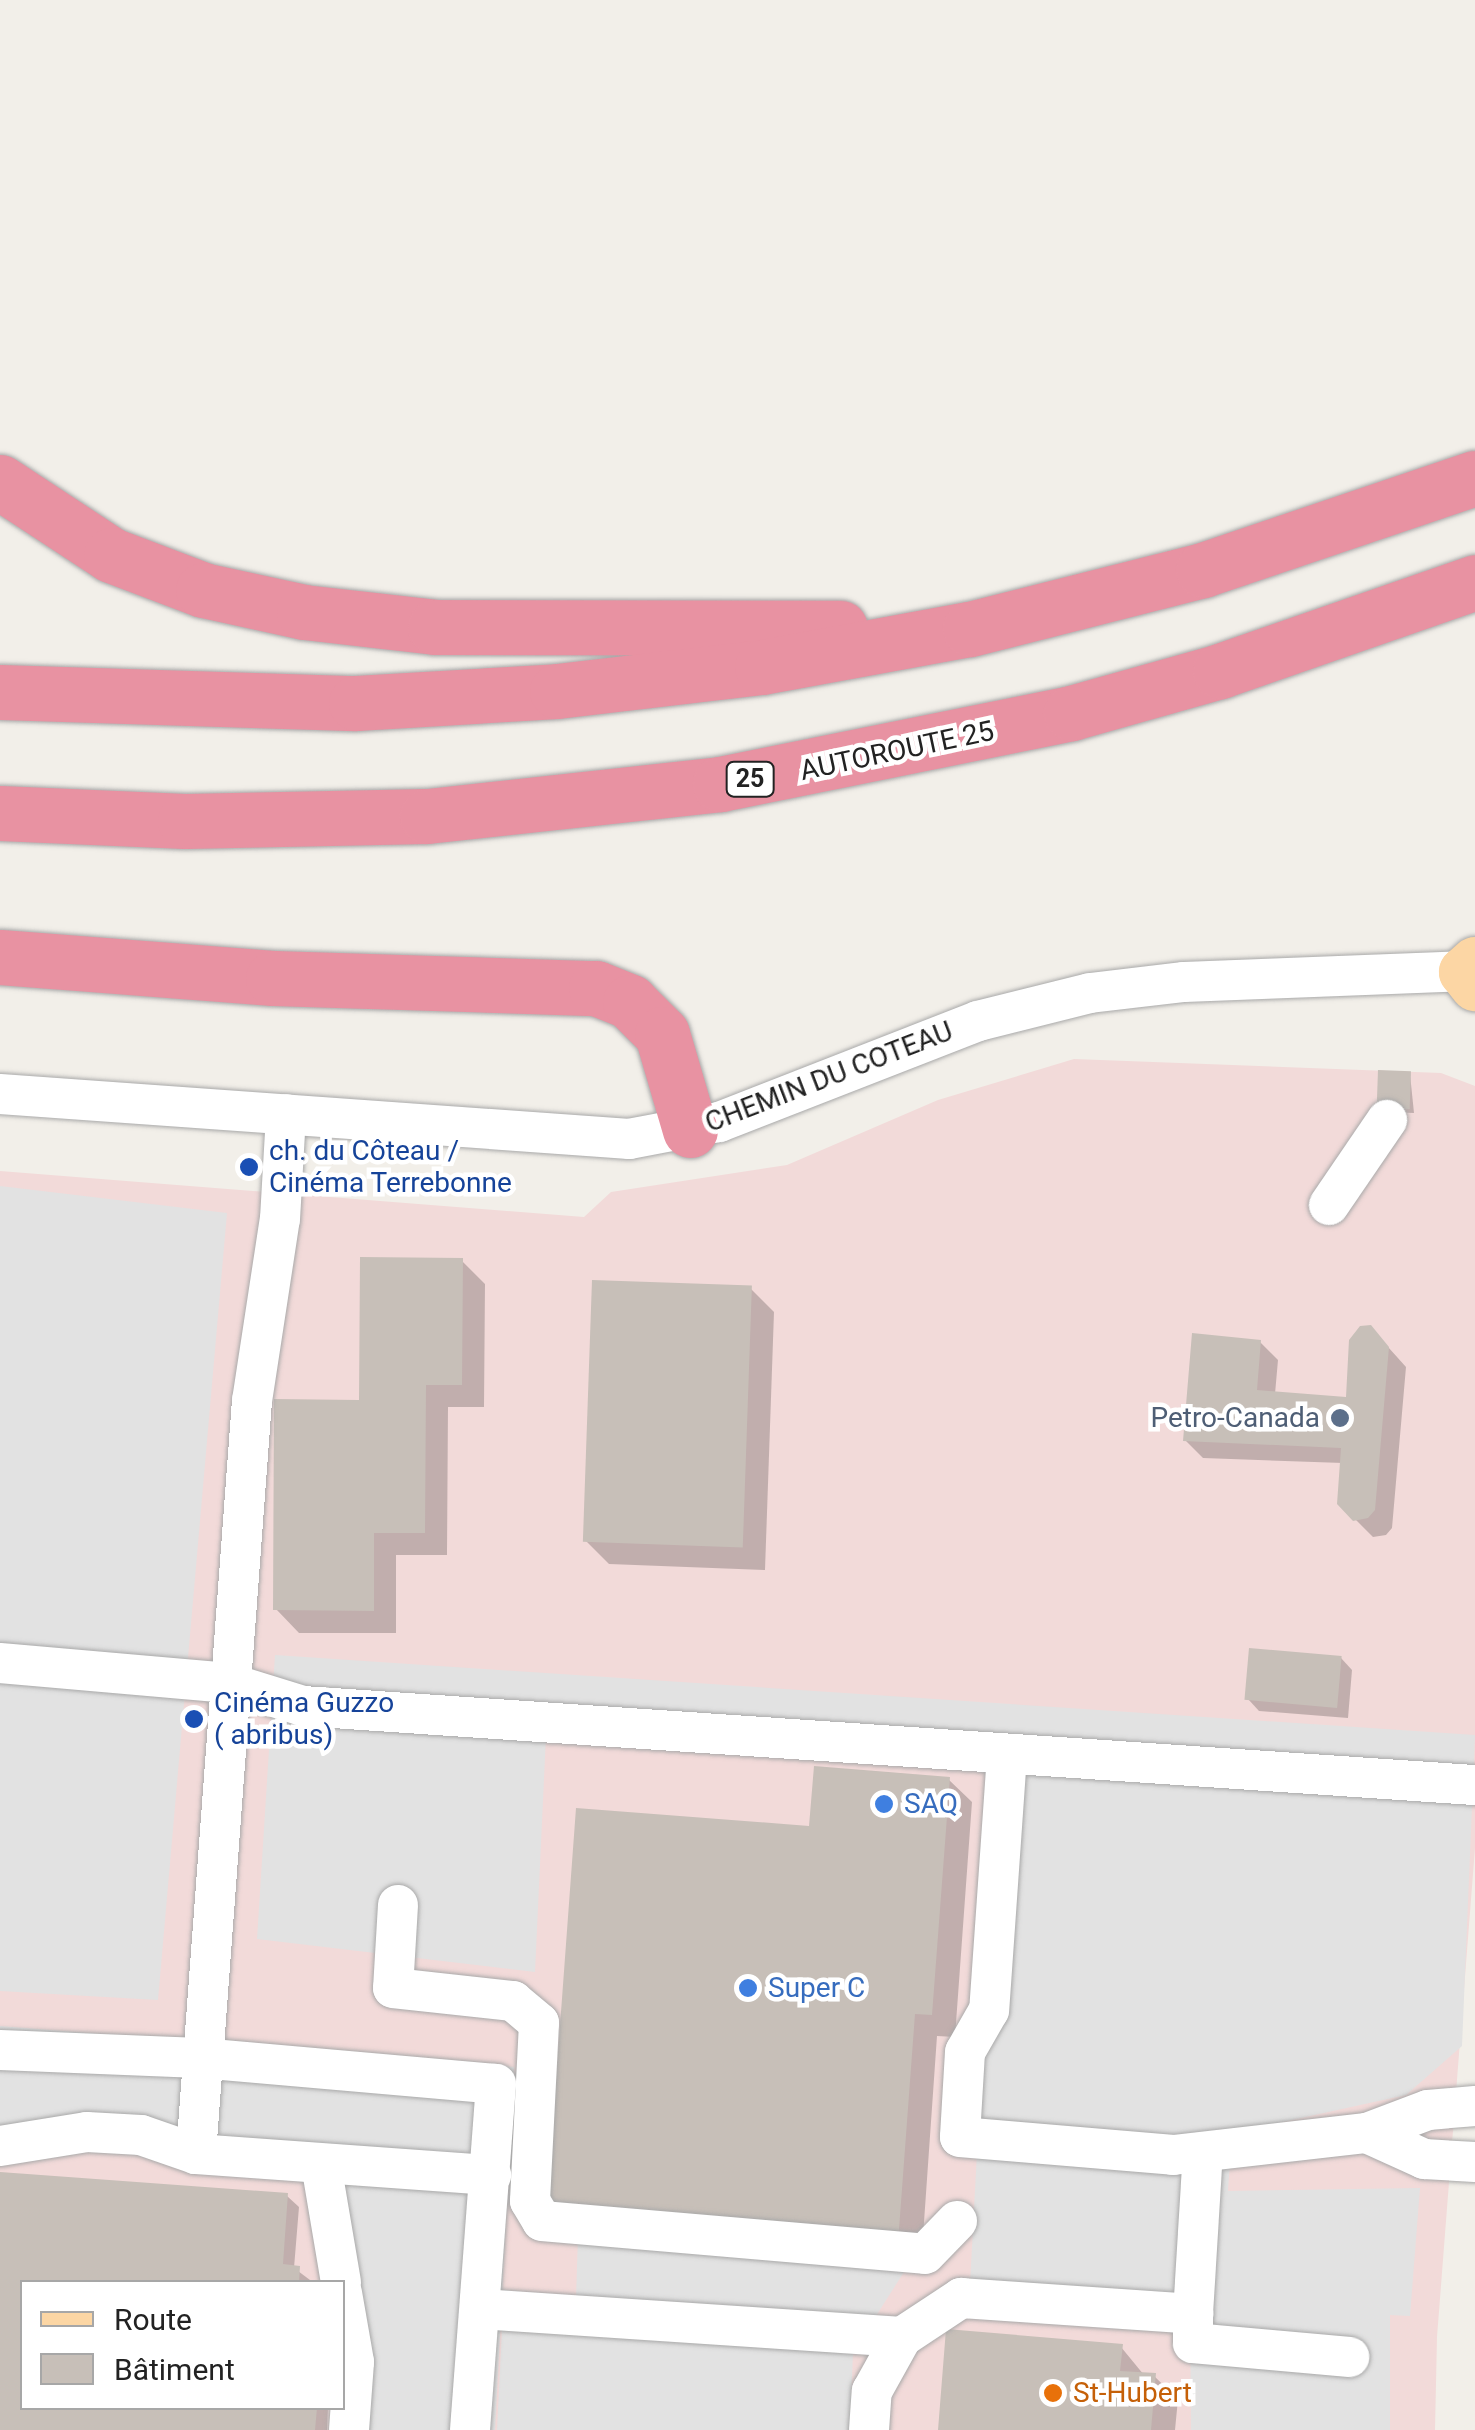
<!DOCTYPE html>
<html>
<head>
<meta charset="utf-8">
<style>
  body { margin:0 }
  #map { position:relative; width:1475px; height:2430px; overflow:hidden; background:#f2efe9; font-family:Roboto,sans-serif }
  div>[style] { position:absolute }
  .commercial>* { inset:0; background:#f2dad9 }
  .parking>* { inset:0; background:#e2e2e2 }
  .shadow>* { inset:0; background:#0003 }
  .building>* { inset:0; background:#c7bfb8; transform-origin:0 0 }
  .roads { filter:drop-shadow(0 0 2px #a9a9a9) drop-shadow(0 0 2px #a9a9a9) }
  .minor>* { height:40px; margin:-20px; padding:0 20px; transform-origin:20px; border-radius:20px; background:#fff }
  .major>* { height:50px; margin:-25px; padding:0 25px; transform-origin:25px; border-radius:25px; background:#fcd6a4 }
  .highway>* { height:55px; margin:-27.5px; padding:0 27.5px; transform-origin:27.5px; border-radius:27.5px; background:#e892a2 }
  .dots>* { width:28px; height:28px; translate:-50% -50%; box-sizing:border-box; border:5px solid #fff; border-radius:50% }
  span { translate:-50% -50%; white-space:nowrap; text-align:center; line-height:1.15; -webkit-text-stroke:9px #fff; paint-order:stroke }
  .shield-label span { padding:2px 8px; background:#fff; border:2px solid; border-radius:8px; -webkit-text-stroke-width:0 }
  .shield-label { font-size:25px; color:#222; font-weight:700 }
  .street-label { font-size:28px; color:#222 }
  .transit-label { font-size:28px; color:#164399 }
  .left { translate:0 -50%; text-align:left }
  .service-label { font-size:28px; color:#4e5e75 }
  .right { translate:-100% -50%; text-align:right }
  .shop-label { font-size:28px; color:#366cbe }
  .food-label { font-size:28px; color:#c56008 }
  .legend { position:absolute; left:20px; top:2280px; width:325px; height:130px; box-sizing:border-box; background:#fff; border:2px solid #a7a7a7; margin:0; padding:12px 18px; list-style:none; font-size:30px; color:#222 }
  .legend li { display:flex; align-items:center; gap:20px; height:50px }
  .legend b { width:50px; border:2px solid #a7a7a7 }
</style>
</head>
<body>
<div id="map">
  <div class="commercial">
    <i style="clip-path:polygon(evenodd,1074px 1059px,1441px 1073px,1475px 1086px,1475px 1848px,1437px 2337px,1435px 2430px,0 2430px,0 1171px,584px 1217px,611px 1192px,787px 1165px,938px 1100px,1074px 1059px,22px 2282px,342px 2282px,342px 2408px,22px 2408px,22px 2282px)"></i>
  </div>
  <div class="parking">
    <i style="clip-path:polygon(0 1186px,227px 1213px,158px 2000px,0 1991px)"></i>
    <i style="clip-path:polygon(275px 1655px,1475px 1735px,1462px 2046px,1406px 2095px,1232px 2133px,1228px 2191px,1420px 2188px,1410px 2316px,1390px 2315px,1390px 2430px,1191px 2430px,1190px 2300px,970px 2284px,982px 2058px,1019px 1764px,546px 1736px,535px 1972px,257px 1939px)"></i>
    <i style="clip-path:polygon(0 2026px,514px 2067px,495px 2430px,329px 2430px,342px 2282px,301px 2157px,0 2133px)"></i>
    <i style="clip-path:polygon(578px 2236px,911px 2261px,853px 2352px,850px 2430px,497px 2430px,504px 2290px,576px 2298px)"></i>
  </div>
  <div class="shadow">
    <i style="clip-path:polygon(1410px 1074px,1414px 1113px,1384px 1112px)"></i>
    <i style="clip-path:polygon(462px 1261px,485px 1284px,484px 1407px,448px 1407px,447px 1555px,396px 1555px,396px 1633px,299px 1633px,276px 1609px,362px 1402px)"></i>
    <i style="clip-path:polygon(751px 1289px,774px 1312px,765px 1570px,609px 1564px,586px 1541px)"></i>
    <i style="clip-path:polygon(1371px 1328px,1406px 1367px,1392px 1528px,1386px 1535px,1373px 1537px,1339px 1503px,1343px 1463px,1203px 1458px,1185px 1440px,1260px 1342px,1278px 1360px,1275px 1394px,1348px 1399px)"></i>
    <i style="clip-path:polygon(1341px 1658px,1352px 1670px,1348px 1718px,1259px 1711px,1248px 1699px)"></i>
    <i style="clip-path:polygon(948px 1779px,972px 1802px,955px 2037px,937px 2036px,921px 2265px,548px 2215px,812px 1828px)"></i>
    <i style="clip-path:polygon(0 2174px,287px 2196px,299px 2207px,294px 2268px,310px 2280px,22px 2282px,22px 2408px,328px 2408px,327px 2430px,0 2430px)"></i>
    <i style="clip-path:polygon(1121px 2347px,1144px 2375px,1154px 2376px,1178px 2399px,1175px 2430px,940px 2430px)"></i>
  </div>
  <div class="building">
    <i style="left:1378px;top:1070px;width:33px;height:38px;rotate:2deg"></i>
    <i style="clip-path:polygon(360px 1257px,463px 1258px,462px 1385px,426px 1385px,425px 1533px,374px 1533px,374px 1611px,273px 1610px,274px 1399px,359px 1400px)"></i>
    <i style="left:592px;top:1280px;width:160px;height:262px;rotate:2deg"></i>
    <i style="clip-path:polygon(1371px 1325px,1389px 1347px,1375px 1510px,1368px 1518px,1353px 1521px,1337px 1504px,1341px 1448px,1183px 1441px,1192px 1333px,1261px 1340px,1257px 1390px,1346px 1397px,1349px 1340px,1360px 1326px)"></i>
    <i style="left:1249px;top:1648px;width:93px;height:52px;rotate:5deg"></i>
    <i style="clip-path:polygon(814px 1766px,950px 1777px,932px 2015px,915px 2014px,898px 2243px,546px 2216px,576px 1808px,809px 1826px)"></i>
    <i style="clip-path:polygon(0 2172px,288px 2193px,283px 2264px,300px 2266px,299px 2282px,22px 2282px,22px 2408px,317px 2408px,315px 2430px,0 2430px)"></i>
    <i style="clip-path:polygon(946px 2329px,1123px 2344px,1120px 2371px,1156px 2373px,1151px 2430px,938px 2430px)"></i>
  </div>
  <div class="roads">
    <div class="minor">
      <i style="left:0;top:1094px;width:631px;rotate:4.09deg"></i>
      <i style="left:629px;top:1139px;width:92px;rotate:-10.7deg"></i>
      <i style="left:719px;top:1122px;width:278px;rotate:-21.3deg"></i>
      <i style="left:978px;top:1021px;width:115px;rotate:-14deg"></i>
      <i style="left:1090px;top:993px;width:95px;rotate:-6.7deg"></i>
      <i style="left:1184px;top:982px;width:291px;rotate:-2.2deg"></i>
      <i style="left:1329px;top:1205px;width:103px;rotate:-55.7deg"></i>
      <i style="left:0;top:1663px;width:230px;rotate:5deg"></i>
      <i style="left:229px;top:1683px;width:77px;rotate:17.3deg"></i>
      <i style="left:303px;top:1706px;width:1175px;rotate:3.86deg"></i>
      <i style="left:1007px;top:1755px;width:256px;rotate:94deg"></i>
      <i style="left:989px;top:2010px;width:48px;rotate:119.7deg"></i>
      <i style="left:965px;top:2052px;width:85px;rotate:93.4deg"></i>
      <i style="left:960px;top:2137px;width:214px;rotate:4.8deg"></i>
      <i style="left:1173px;top:2155px;width:195px;rotate:-6.5deg"></i>
      <i style="left:1367px;top:2133px;width:65px;rotate:-20.7deg"></i>
      <i style="left:1428px;top:2110px;width:47px;rotate:-4.9deg"></i>
      <i style="left:398px;top:1905px;width:83px;rotate:93.4deg"></i>
      <i style="left:393px;top:1988px;width:121px;rotate:6.2deg"></i>
      <i style="left:513px;top:2001px;width:34px;rotate:40deg"></i>
      <i style="left:539px;top:2023px;width:178px;rotate:92.9deg"></i>
      <i style="left:530px;top:2201px;width:23px;rotate:59deg"></i>
      <i style="left:542px;top:2221px;width:384px;rotate:4.9deg"></i>
      <i style="left:925px;top:2254px;width:46px;rotate:-45.9deg"></i>
      <i style="left:0;top:2050px;width:200px;rotate:2.3deg"></i>
      <i style="left:200px;top:2058px;width:297px;rotate:5deg"></i>
      <i style="left:496px;top:2084px;width:347px;rotate:94.3deg"></i>
      <i style="left:1367px;top:2133px;width:63px;rotate:24.5deg"></i>
      <i style="left:1424px;top:2159px;width:51px;rotate:3.4deg"></i>
      <i style="left:0;top:2146px;width:88px;rotate:-9.1deg"></i>
      <i style="left:87px;top:2132px;width:54px;rotate:3.2deg"></i>
      <i style="left:141px;top:2135px;width:58px;rotate:19.1deg"></i>
      <i style="left:196px;top:2154px;width:296px;rotate:4.1deg"></i>
      <i style="left:196px;top:2154px;width:755px;rotate:-85.75deg"></i>
      <i style="left:252px;top:1401px;width:184px;rotate:-81.3deg"></i>
      <i style="left:280px;top:1219px;width:105px;rotate:-86.7deg"></i>
      <i style="left:321px;top:2164px;width:120px;rotate:80.4deg"></i>
      <i style="left:342px;top:2293px;width:70px;rotate:80.1deg"></i>
      <i style="left:354px;top:2362px;width:68px;rotate:94.2deg"></i>
      <i style="left:480px;top:2309px;width:423px;rotate:3.8deg"></i>
      <i style="left:902px;top:2337px;width:71px;rotate:-33.5deg"></i>
      <i style="left:961px;top:2298px;width:233px;rotate:3.9deg"></i>
      <i style="left:1193px;top:2314px;width:29px;rotate:90deg"></i>
      <i style="left:1193px;top:2343px;width:157px;rotate:5.1deg"></i>
      <i style="left:1193px;top:2314px;width:162px;rotate:-86.5deg"></i>
      <i style="left:869px;top:2430px;width:39px;rotate:-86deg"></i>
      <i style="left:872px;top:2391px;width:62px;rotate:-60.9deg"></i>
    </div>
    <div class="major">
      <i style="left:1475px;top:962px;width:15px;rotate:138deg"></i>
      <i style="left:1464px;top:972px;width:18px;rotate:52deg"></i>
    </div>
    <div class="highway">
      <i style="left:0;top:482px;width:133px;rotate:33.3deg"></i>
      <i style="left:111px;top:555px;width:98px;rotate:20.8deg"></i>
      <i style="left:203px;top:590px;width:103px;rotate:12.3deg"></i>
      <i style="left:304px;top:612px;width:132px;rotate:6.5deg"></i>
      <i style="left:435px;top:627px;width:405px;rotate:0.1deg"></i>
      <i style="left:0;top:692px;width:356px;rotate:1.8deg"></i>
      <i style="left:356px;top:703px;width:201px;rotate:-3.4deg"></i>
      <i style="left:557px;top:691px;width:206px;rotate:-6.7deg"></i>
      <i style="left:762px;top:667px;width:211px;rotate:-10.4deg"></i>
      <i style="left:970px;top:629px;width:240px;rotate:-14.2deg"></i>
      <i style="left:1203px;top:570px;width:287px;rotate:-18.7deg"></i>
      <i style="left:0;top:813px;width:185px;rotate:2.5deg"></i>
      <i style="left:185px;top:821px;width:242px;rotate:-1.2deg"></i>
      <i style="left:427px;top:816px;width:295px;rotate:-6.2deg"></i>
      <i style="left:720px;top:784px;width:358px;rotate:-11.4deg"></i>
      <i style="left:1071px;top:713px;width:155px;rotate:-15.7deg"></i>
      <i style="left:1220px;top:671px;width:270px;rotate:-19.2deg"></i>
      <i style="left:0;top:957px;width:274px;rotate:4.4deg"></i>
      <i style="left:273px;top:978px;width:323px;rotate:1.8deg"></i>
      <i style="left:596px;top:988px;width:37px;rotate:22deg"></i>
      <i style="left:630px;top:1002px;width:45px;rotate:45deg"></i>
      <i style="left:662px;top:1034px;width:100px;rotate:73.7deg"></i>
    </div>
  </div>
  <div class="dots">
    <i style="left:249px;top:1167px;background:#1a4fb4"></i>
    <i style="left:1340px;top:1418px;background:#5c6f8a"></i>
    <i style="left:194px;top:1719px;background:#1a4fb4"></i>
    <i style="left:884px;top:1804px;background:#3f7fe0"></i>
    <i style="left:748px;top:1988px;background:#3f7fe0"></i>
    <i style="left:1053px;top:2393px;background:#e8710a"></i>
  </div>
  <div class="shield-label">
    <span style="left:750px;top:779px">25</span>
  </div>
  <div class="street-label">
    <span style="left:897px;top:751px;rotate:-12deg">AUTOROUTE 25</span>
    <span style="left:829px;top:1077px;rotate:-21deg">CHEMIN DU COTEAU</span>
  </div>
  <div class="transit-label">
    <span class="left" style="left:269px;top:1167px">ch. du Côteau /<br>Cinéma Terrebonne</span>
    <span class="left" style="left:214px;top:1719px">Cinéma Guzzo<br>( abribus)</span>
  </div>
  <div class="service-label">
    <span class="right" style="left:1320px;top:1418px">Petro-Canada</span>
  </div>
  <div class="shop-label">
    <span class="left" style="left:904px;top:1804px">SAQ</span>
    <span class="left" style="left:768px;top:1988px">Super C</span>
  </div>
  <div class="food-label">
    <span class="left" style="left:1073px;top:2393px">St-Hubert</span>
  </div>
  <ul class="legend">
  <li><b style="height:12px;background:#fcd6a4"></b>Route</li>
  <li><b style="height:28px;background:#c7bfb8"></b>Bâtiment</li>
  </ul>
</div>
</body>
</html>
